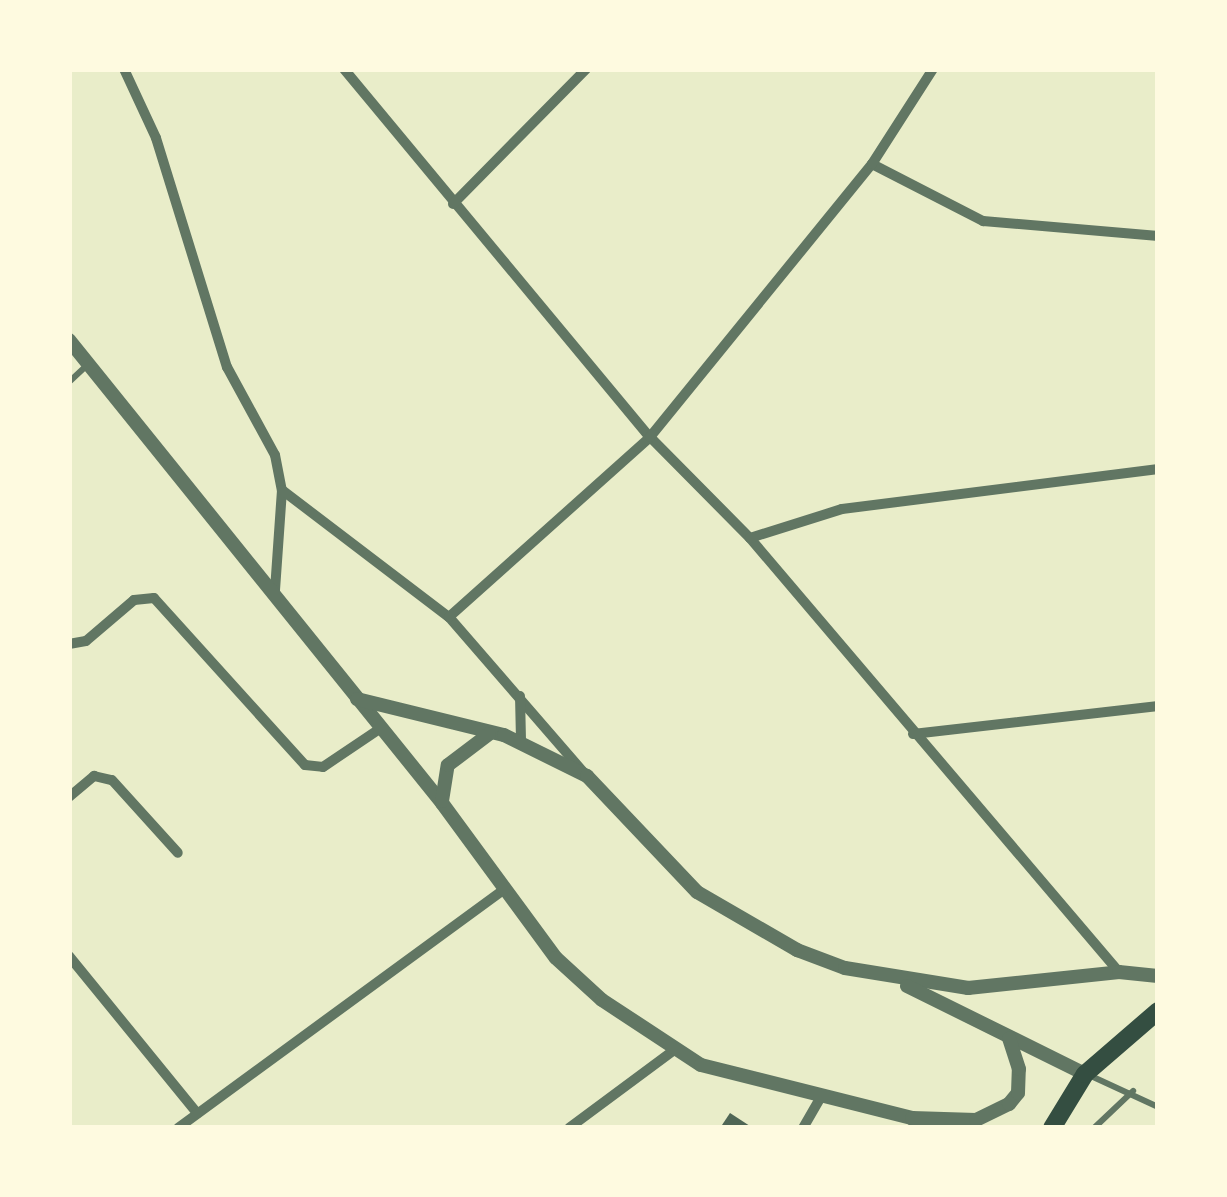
<!DOCTYPE html>
<html>
<head>
<meta charset="utf-8">
<style>
  body { margin:0 }
  #map { position:relative; width:1227px; height:1197px; overflow:hidden; background:#e9edc9; font-family:"Open Sans",sans-serif }
  div>[style] { position:absolute }
  .building>* { inset:0; background:#4f6655 }
  .service>* { height:6px; margin:-3px; padding:0 3px; transform-origin:3px; border-radius:3px; background:#617663 }
  .minor>* { height:10px; margin:-5px; padding:0 5px; transform-origin:5px; border-radius:5px; background:#617663 }
  .tertiary>* { height:14px; margin:-7px; padding:0 7px; transform-origin:7px; border-radius:7px; background:#617663 }
  .primary>* { height:18px; margin:-9px; padding:0 9px; transform-origin:9px; border-radius:9px; background:#344e41 }
  span { translate:-50% -50%; white-space:nowrap; text-align:center; line-height:1.15; -webkit-text-stroke:12px #fefae0; paint-order:stroke }
  .frame { position:absolute; inset:0; border:72px solid #fefae0; pointer-events:none }
</style>
</head>
<body>
<div id="map">
  <div class="building">
    <i style="clip-path:polygon(730px 1113px,753px 1128px,720px 1128px)"></i>
  </div>
  <div class="service">
    <i style="left:69px;top:382px;width:26px;rotate:-43deg"></i>
    <i style="left:1091px;top:1076px;width:74px;rotate:24.8deg"></i>
    <i style="left:1094px;top:1128px;width:54px;rotate:-43.5deg"></i>
  </div>
  <div class="minor">
    <i style="left:124px;top:69px;width:76px;rotate:65.1deg"></i>
    <i style="left:156px;top:138px;width:240px;rotate:72.8deg"></i>
    <i style="left:227px;top:367px;width:100px;rotate:61.4deg"></i>
    <i style="left:275px;top:455px;width:36px;rotate:79deg"></i>
    <i style="left:282px;top:490px;width:101px;rotate:94deg"></i>
    <i style="left:344px;top:69px;width:479px;rotate:50.3deg"></i>
    <i style="left:650px;top:437px;width:142px;rotate:45.3deg"></i>
    <i style="left:750px;top:538px;width:570px;rotate:49.63deg"></i>
    <i style="left:872px;top:164px;width:125px;rotate:27.2deg"></i>
    <i style="left:983px;top:221px;width:176px;rotate:4.9deg"></i>
    <i style="left:453px;top:204px;width:190px;rotate:-45.4deg"></i>
    <i style="left:282px;top:490px;width:210px;rotate:37.3deg"></i>
    <i style="left:449px;top:617px;width:206px;rotate:49.1deg"></i>
    <i style="left:750px;top:538px;width:96px;rotate:-17.5deg"></i>
    <i style="left:842px;top:509px;width:319px;rotate:-7.2deg"></i>
    <i style="left:449px;top:617px;width:270px;rotate:-41.8deg"></i>
    <i style="left:650px;top:437px;width:352px;rotate:-50.9deg"></i>
    <i style="left:872px;top:164px;width:113px;rotate:-57.3deg"></i>
    <i style="left:69px;top:644px;width:17px;rotate:-10deg"></i>
    <i style="left:86px;top:641px;width:63px;rotate:-40.5deg"></i>
    <i style="left:134px;top:600px;width:20px;rotate:-6deg"></i>
    <i style="left:154px;top:598px;width:225px;rotate:47.9deg"></i>
    <i style="left:305px;top:765px;width:18px;rotate:6deg"></i>
    <i style="left:323px;top:767px;width:70px;rotate:-33.9deg"></i>
    <i style="left:520px;top:696px;width:45px;rotate:88.7deg"></i>
    <i style="left:913px;top:734px;width:247px;rotate:-6.5deg"></i>
    <i style="left:69px;top:797px;width:33px;rotate:-40deg"></i>
    <i style="left:94px;top:776px;width:18px;rotate:13deg"></i>
    <i style="left:112px;top:780px;width:98px;rotate:47.9deg"></i>
    <i style="left:69px;top:956px;width:203px;rotate:50.8deg"></i>
    <i style="left:178px;top:1128px;width:401px;rotate:-36.2deg"></i>
    <i style="left:569px;top:1128px;width:131px;rotate:-36.6deg"></i>
    <i style="left:803px;top:1128px;width:34px;rotate:-60deg"></i>
  </div>
  <div class="tertiary">
    <i style="left:69px;top:340px;width:595px;rotate:51.14deg"></i>
    <i style="left:442px;top:803px;width:192px;rotate:53.7deg"></i>
    <i style="left:556px;top:958px;width:62px;rotate:42.4deg"></i>
    <i style="left:602px;top:1000px;width:118px;rotate:33.3deg"></i>
    <i style="left:701px;top:1065px;width:218px;rotate:14.1deg"></i>
    <i style="left:912px;top:1118px;width:13px;rotate:48deg"></i>
    <i style="left:357px;top:699px;width:151px;rotate:13.8deg"></i>
    <i style="left:504px;top:735px;width:93px;rotate:26.3deg"></i>
    <i style="left:587px;top:776px;width:160px;rotate:46.5deg"></i>
    <i style="left:697px;top:892px;width:116px;rotate:30.1deg"></i>
    <i style="left:797px;top:950px;width:51px;rotate:20.6deg"></i>
    <i style="left:845px;top:968px;width:125px;rotate:9.2deg"></i>
    <i style="left:968px;top:988px;width:152px;rotate:-6deg"></i>
    <i style="left:1119px;top:972px;width:39px;rotate:6deg"></i>
    <i style="left:442px;top:801px;width:36px;rotate:-81deg"></i>
    <i style="left:448px;top:765px;width:51px;rotate:-37.1deg"></i>
    <i style="left:907px;top:986px;width:199px;rotate:26.3deg"></i>
    <i style="left:912px;top:1118px;width:64px;rotate:1.8deg"></i>
    <i style="left:976px;top:1120px;width:37px;rotate:-26deg"></i>
    <i style="left:1009px;top:1104px;width:14px;rotate:-51deg"></i>
    <i style="left:1018px;top:1093px;width:24px;rotate:-88deg"></i>
    <i style="left:1019px;top:1069px;width:32px;rotate:-108deg"></i>
  </div>
  <div class="primary">
    <i style="left:1052px;top:1128px;width:63px;rotate:-58.6deg"></i>
    <i style="left:1085px;top:1074px;width:96px;rotate:-40.8deg"></i>
  </div>
  <div class="frame"></div>
</div>
</body>
</html>
